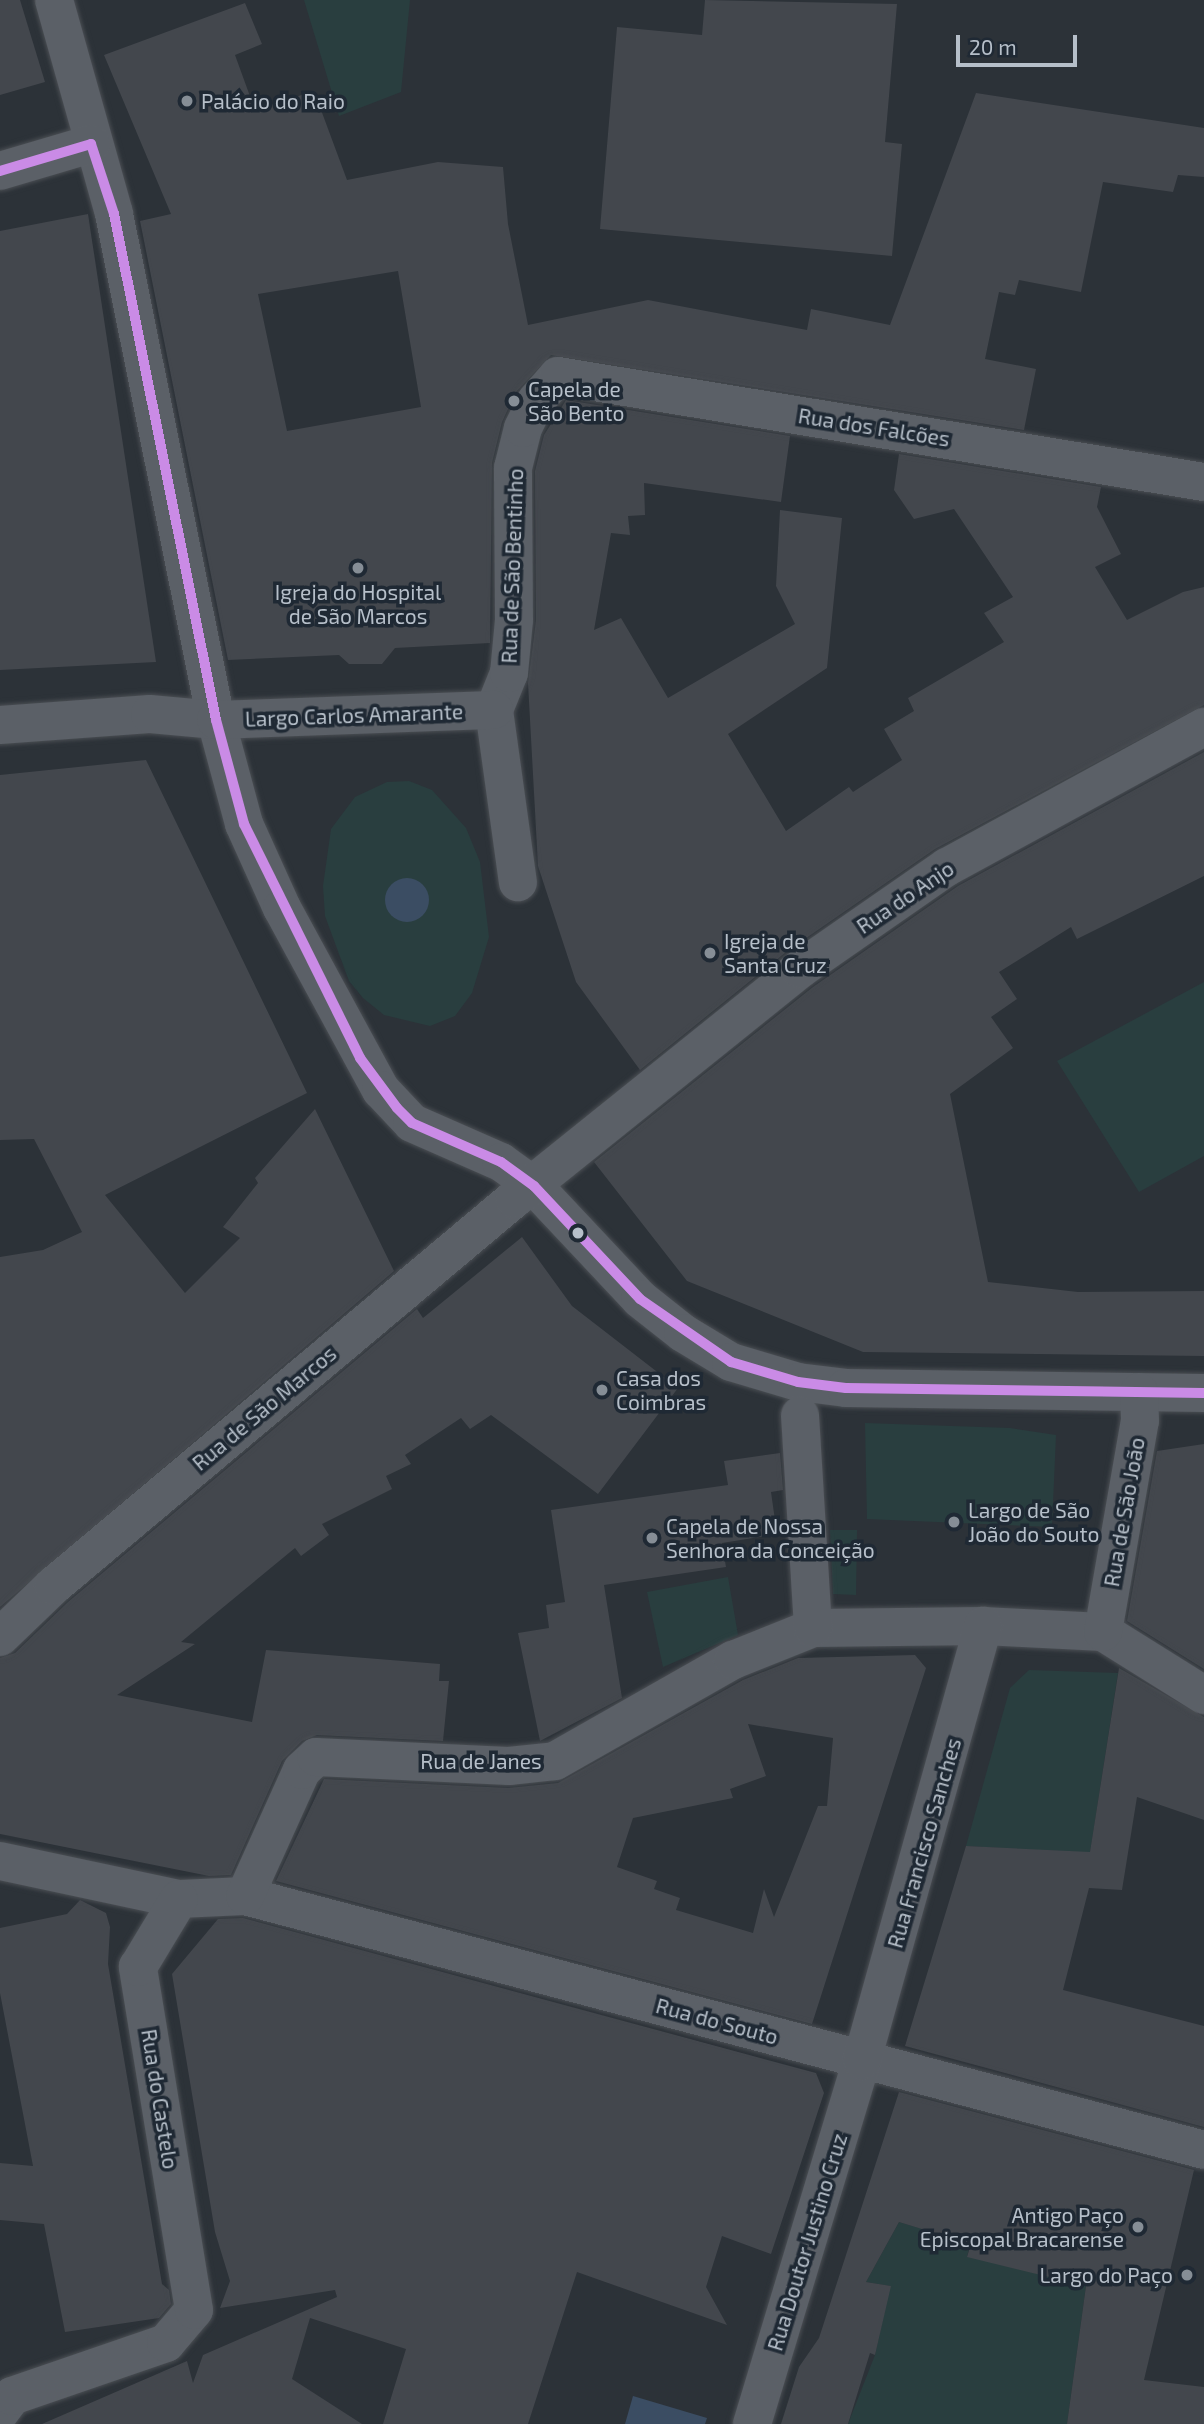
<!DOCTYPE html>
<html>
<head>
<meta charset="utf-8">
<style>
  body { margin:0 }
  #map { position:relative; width:1204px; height:2424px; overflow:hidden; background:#2c3238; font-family:"Exo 2",sans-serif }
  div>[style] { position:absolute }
  .green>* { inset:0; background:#293e3f }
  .water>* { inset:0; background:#3b4d63 }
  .round { border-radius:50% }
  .building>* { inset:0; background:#43474d }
  .roads { filter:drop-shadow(0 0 2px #4a4e53) drop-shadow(0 0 2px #4a4e53) }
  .street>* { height:38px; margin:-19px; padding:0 19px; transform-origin:19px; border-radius:19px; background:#5b6067 }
  .bus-1>* { height:10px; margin:-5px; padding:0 5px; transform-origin:5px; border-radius:5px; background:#ca8be6 }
  .dots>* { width:19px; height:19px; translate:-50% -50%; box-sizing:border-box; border:4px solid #1f2934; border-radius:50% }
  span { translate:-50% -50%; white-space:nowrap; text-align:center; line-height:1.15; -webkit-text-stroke:7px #1f2934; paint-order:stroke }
  .poi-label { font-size:21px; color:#b6bfc9 }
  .left { translate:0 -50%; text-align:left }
  .right { translate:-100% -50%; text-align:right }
  .street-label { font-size:21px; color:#b6bfc9 }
  .scale { position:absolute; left:956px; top:35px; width:121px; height:32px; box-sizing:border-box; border:4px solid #b6bfc9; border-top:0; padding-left:9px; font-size:21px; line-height:24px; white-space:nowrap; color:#b6bfc9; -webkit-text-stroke:5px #1f2934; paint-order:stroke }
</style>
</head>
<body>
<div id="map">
  <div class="green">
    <i style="clip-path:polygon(304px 0,410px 0,401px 92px,339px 116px)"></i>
    <i style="clip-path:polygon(409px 781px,432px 790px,466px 828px,480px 862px,489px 937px,472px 993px,455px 1016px,430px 1026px,384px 1015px,363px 998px,349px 981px,325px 916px,323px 886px,331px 829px,355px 797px,387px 782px)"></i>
    <i style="clip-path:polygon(1204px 982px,1204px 1156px,1139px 1192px,1057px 1061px)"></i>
    <i style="clip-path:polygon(865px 1423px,1010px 1428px,1056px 1435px,1052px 1527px,867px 1519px)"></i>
    <i style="clip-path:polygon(830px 1530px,857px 1530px,856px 1595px,833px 1594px)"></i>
    <i style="clip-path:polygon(728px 1577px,738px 1635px,663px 1667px,647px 1592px)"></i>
    <i style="clip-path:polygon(1029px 1670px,1118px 1673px,1090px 1853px,966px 1846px,1010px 1688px)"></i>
    <i style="clip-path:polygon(899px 2222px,971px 2243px,967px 2256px,1086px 2286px,1067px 2424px,848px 2424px,875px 2355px,890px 2286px,866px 2282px)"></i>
  </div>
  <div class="water">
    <i class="round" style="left:385px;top:878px;width:44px;height:44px"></i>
    <i style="clip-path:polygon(633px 2396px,707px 2418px,705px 2424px,625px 2424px)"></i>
  </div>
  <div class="building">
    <i style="clip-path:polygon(0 0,20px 0,45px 82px,0 95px)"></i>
    <i style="clip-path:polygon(705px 0,897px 4px,885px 142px,902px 144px,892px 256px,600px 229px,617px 27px,702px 35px)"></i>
    <i style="clip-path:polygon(evenodd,245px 3px,262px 44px,235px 55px,255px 110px,314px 91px,347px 180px,438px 162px,503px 167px,508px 224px,528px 325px,648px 300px,807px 330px,811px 309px,890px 325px,976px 93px,1204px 128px,1204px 177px,1178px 175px,1173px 192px,1103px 182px,1081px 292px,1019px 280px,1015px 295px,999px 292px,985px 359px,1036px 369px,1024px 430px,551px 355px,516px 392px,502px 422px,492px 463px,490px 643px,395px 648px,382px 664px,349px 664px,339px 655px,228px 660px,140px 221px,171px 214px,104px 55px,245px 3px,398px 271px,421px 407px,287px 431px,258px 294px,398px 271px)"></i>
    <i style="clip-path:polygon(88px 214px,156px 662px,0 670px,0 231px)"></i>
    <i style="clip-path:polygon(566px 400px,790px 436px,781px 502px,644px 483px,645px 515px,628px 516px,630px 535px,611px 533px,594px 630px,621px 618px,668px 698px,795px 624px,776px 586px,780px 510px,842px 518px,827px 668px,728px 734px,786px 831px,849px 787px,853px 792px,902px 760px,884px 729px,914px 711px,908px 698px,1004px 642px,984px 613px,1013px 597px,954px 509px,914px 519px,894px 490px,899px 454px,1101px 487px,1097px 507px,1121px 554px,1095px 567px,1127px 620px,1183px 592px,1204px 587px,1204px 705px,935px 849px,786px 952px,640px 1070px,576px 982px,538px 866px,528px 683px,536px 620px,535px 471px,544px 435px)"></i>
    <i style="clip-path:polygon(1204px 752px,1204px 876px,1077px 939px,1071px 927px,999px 972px,1017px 999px,991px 1017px,1013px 1048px,950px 1094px,988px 1282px,1078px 1292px,1204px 1291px,1204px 1356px,863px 1352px,687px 1281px,594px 1162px,813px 987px,958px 886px)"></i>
    <i style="clip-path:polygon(146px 760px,307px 1093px,105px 1195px,185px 1293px,240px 1238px,223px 1227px,258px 1183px,255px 1178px,315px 1109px,394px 1271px,0 1607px,0 1257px,43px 1250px,82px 1232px,34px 1139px,0 1140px,0 775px)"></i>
    <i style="clip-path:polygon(522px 1237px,572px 1306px,678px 1388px,598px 1494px,491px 1415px,470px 1429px,461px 1418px,405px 1455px,411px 1464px,386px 1476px,392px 1489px,322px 1524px,329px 1535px,301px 1556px,295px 1548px,181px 1642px,195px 1644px,117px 1695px,252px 1722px,266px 1650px,440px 1664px,439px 1681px,449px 1681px,443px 1741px,317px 1735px,302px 1741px,282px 1761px,231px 1875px,209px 1876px,0 1834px,0 1658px,15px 1653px,68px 1602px,417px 1309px,423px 1318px)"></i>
    <i style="clip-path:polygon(1204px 1444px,1204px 1669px,1127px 1621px,1157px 1451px)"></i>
    <i style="clip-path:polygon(780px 1453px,783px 1490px,771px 1492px,777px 1534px,722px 1543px,726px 1567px,604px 1585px,622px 1698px,540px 1741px,518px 1633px,549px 1628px,546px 1605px,565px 1602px,551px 1510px,728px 1485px,724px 1461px)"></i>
    <i style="clip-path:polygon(evenodd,915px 1655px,926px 1668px,812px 2024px,276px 1881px,324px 1779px,508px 1788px,558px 1783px,743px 1680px,798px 1658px,915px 1655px,748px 1724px,833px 1738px,827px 1806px,818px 1806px,774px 1917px,764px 1889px,753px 1933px,676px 1910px,680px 1898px,654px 1889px,657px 1881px,617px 1867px,633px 1818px,733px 1798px,730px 1789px,766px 1776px,748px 1724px)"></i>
    <i style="clip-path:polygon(1119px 1668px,1204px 1717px,1204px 1820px,1137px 1797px,1122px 1890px,1089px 1888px,1063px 1990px,1204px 2026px,1204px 2127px,905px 2046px,966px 1846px,1090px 1852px)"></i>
    <i style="clip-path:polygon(80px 1900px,106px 1913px,110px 1927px,108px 1964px,162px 2284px,169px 2290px,171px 2304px,159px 2318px,65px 2332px,44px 2224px,0 2220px,0 2163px,33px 2166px,0 1993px,0 1928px,67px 1914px)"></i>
    <i style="clip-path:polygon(243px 1918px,816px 2073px,824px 2093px,771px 2254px,722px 2236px,706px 2287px,727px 2325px,577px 2272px,528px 2424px,383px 2424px,406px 2349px,310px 2318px,292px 2379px,362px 2424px,42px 2424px,187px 2361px,193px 2383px,203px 2355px,337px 2297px,335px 2290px,220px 2308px,230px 2281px,215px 2232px,172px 1974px,218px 1919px)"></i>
    <i style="clip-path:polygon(899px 2092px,1194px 2170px,1144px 2380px,1204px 2387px,1204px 2424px,1067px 2424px,1086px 2286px,967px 2257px,971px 2244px,899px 2222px,866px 2282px,891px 2286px,875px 2355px,870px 2353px,848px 2424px,781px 2424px,799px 2367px,819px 2338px)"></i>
  </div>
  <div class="roads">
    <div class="street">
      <i style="left:54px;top:0;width:222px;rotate:74.3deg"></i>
      <i style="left:114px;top:214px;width:516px;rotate:78.6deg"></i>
      <i style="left:216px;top:720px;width:108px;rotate:74.9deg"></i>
      <i style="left:244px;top:824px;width:92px;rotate:65.7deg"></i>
      <i style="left:282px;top:908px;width:207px;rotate:61.5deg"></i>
      <i style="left:381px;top:1090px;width:45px;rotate:46.8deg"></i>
      <i style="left:412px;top:1123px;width:97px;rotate:23.7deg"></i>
      <i style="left:501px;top:1162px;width:41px;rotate:36deg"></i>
      <i style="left:534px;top:1186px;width:155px;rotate:46.8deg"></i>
      <i style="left:640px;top:1299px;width:55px;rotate:38.3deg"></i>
      <i style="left:683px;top:1333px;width:56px;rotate:31.1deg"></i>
      <i style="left:731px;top:1362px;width:70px;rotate:16.6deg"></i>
      <i style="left:798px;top:1382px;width:48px;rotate:7.1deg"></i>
      <i style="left:846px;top:1388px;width:358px;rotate:0.8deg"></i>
      <i style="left:0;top:171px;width:95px;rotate:-16.5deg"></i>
      <i style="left:494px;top:710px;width:40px;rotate:-68deg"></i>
      <i style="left:509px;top:673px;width:53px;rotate:-84.6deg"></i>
      <i style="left:514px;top:620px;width:152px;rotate:-90.4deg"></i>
      <i style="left:513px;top:468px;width:41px;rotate:-76deg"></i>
      <i style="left:523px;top:428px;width:30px;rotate:-64deg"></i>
      <i style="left:536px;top:401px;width:33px;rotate:-49deg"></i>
      <i style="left:558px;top:376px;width:655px;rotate:9.32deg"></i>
      <i style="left:494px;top:710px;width:174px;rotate:82.1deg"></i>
      <i style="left:0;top:725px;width:150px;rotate:-4.2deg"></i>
      <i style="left:150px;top:714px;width:66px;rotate:5.2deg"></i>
      <i style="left:216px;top:720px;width:278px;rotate:-2.1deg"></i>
      <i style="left:813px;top:1628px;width:170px;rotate:-0.7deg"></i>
      <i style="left:983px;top:1626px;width:120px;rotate:2.9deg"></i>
      <i style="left:1103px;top:1632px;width:119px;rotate:32deg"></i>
      <i style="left:1103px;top:1632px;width:214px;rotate:-80.1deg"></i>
      <i style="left:1140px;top:1421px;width:29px;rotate:-92deg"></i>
      <i style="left:0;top:1637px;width:74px;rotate:-43.9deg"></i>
      <i style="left:53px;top:1586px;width:602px;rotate:-40.01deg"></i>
      <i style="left:514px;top:1199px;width:367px;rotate:-38.8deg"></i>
      <i style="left:800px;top:969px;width:179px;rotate:-34.8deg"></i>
      <i style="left:947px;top:867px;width:293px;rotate:-28.6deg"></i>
      <i style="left:0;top:1861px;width:183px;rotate:12deg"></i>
      <i style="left:179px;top:1899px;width:66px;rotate:-2.6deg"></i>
      <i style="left:245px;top:1896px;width:992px;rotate:14.83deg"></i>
      <i style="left:245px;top:1896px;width:138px;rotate:-65.7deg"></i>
      <i style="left:302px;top:1770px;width:19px;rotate:-43deg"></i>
      <i style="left:316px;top:1757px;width:193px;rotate:2.7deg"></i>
      <i style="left:509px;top:1766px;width:46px;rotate:-6.2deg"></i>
      <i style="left:555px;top:1761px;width:205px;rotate:-29.6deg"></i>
      <i style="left:733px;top:1660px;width:86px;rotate:-21.8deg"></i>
      <i style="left:813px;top:1628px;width:213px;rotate:-93.5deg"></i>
      <i style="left:0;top:2412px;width:20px;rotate:-53deg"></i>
      <i style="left:12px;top:2396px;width:163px;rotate:-19deg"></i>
      <i style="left:166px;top:2343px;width:43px;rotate:-49.7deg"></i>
      <i style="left:194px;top:2310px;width:348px;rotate:-99.3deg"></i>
      <i style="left:138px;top:1967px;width:79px;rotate:-58.9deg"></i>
      <i style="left:752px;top:2424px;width:380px;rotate:-73.2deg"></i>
      <i style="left:862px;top:2060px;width:451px;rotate:-74.4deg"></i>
    </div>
  </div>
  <div class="bus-1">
    <i style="left:0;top:171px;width:95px;rotate:-16.5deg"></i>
    <i style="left:91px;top:144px;width:74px;rotate:71.8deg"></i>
    <i style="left:114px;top:214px;width:516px;rotate:78.6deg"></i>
    <i style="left:216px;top:720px;width:108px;rotate:74.9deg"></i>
    <i style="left:244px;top:824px;width:261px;rotate:63.6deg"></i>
    <i style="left:360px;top:1058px;width:62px;rotate:53.5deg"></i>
    <i style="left:397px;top:1108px;width:21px;rotate:45deg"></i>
    <i style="left:412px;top:1123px;width:97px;rotate:23.7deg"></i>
    <i style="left:501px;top:1162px;width:41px;rotate:36deg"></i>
    <i style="left:534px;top:1186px;width:155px;rotate:46.8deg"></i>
    <i style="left:640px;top:1299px;width:111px;rotate:34.7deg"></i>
    <i style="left:731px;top:1362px;width:70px;rotate:16.6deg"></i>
    <i style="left:798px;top:1382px;width:48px;rotate:7.1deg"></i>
    <i style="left:846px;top:1388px;width:358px;rotate:0.8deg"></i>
  </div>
  <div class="dots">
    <i style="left:187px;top:101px;background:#868e96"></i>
    <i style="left:514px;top:401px;background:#868e96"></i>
    <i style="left:358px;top:568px;background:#868e96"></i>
    <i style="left:710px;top:953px;background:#868e96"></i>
    <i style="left:578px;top:1233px;background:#b6bfc9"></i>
    <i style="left:602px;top:1390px;background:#868e96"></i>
    <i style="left:954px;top:1522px;background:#868e96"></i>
    <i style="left:652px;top:1538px;background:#868e96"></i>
    <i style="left:1138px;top:2227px;background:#868e96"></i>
    <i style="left:1187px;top:2275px;background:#868e96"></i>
  </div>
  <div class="poi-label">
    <span class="left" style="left:201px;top:101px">Palácio do Raio</span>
    <span class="left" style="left:528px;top:401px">Capela de<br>São Bento</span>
    <span style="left:358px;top:604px">Igreja do Hospital<br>de São Marcos</span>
    <span class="left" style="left:724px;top:953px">Igreja de<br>Santa Cruz</span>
    <span class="left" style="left:616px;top:1390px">Casa dos<br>Coimbras</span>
    <span class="left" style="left:968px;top:1522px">Largo de São<br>João do Souto</span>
    <span class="left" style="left:666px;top:1538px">Capela de Nossa<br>Senhora da Conceição</span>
    <span class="right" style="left:1124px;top:2227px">Antigo Paço<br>Episcopal Bracarense</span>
    <span class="right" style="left:1173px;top:2275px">Largo do Paço</span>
  </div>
  <div class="street-label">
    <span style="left:874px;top:427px;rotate:9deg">Rua dos Falcões</span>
    <span style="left:512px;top:566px;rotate:-88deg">Rua de São Bentinho</span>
    <span style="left:354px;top:715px;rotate:-2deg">Largo Carlos Amarante</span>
    <span style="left:905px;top:897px;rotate:-34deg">Rua do Anjo</span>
    <span style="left:264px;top:1408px;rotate:-40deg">Rua de São Marcos</span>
    <span style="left:1124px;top:1512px;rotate:-80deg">Rua de São João</span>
    <span style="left:481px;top:1761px">Rua de Janes</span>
    <span style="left:924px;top:1843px;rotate:-74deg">Rua Francisco Sanches</span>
    <span style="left:717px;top:2021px;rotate:15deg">Rua do Souto</span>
    <span style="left:160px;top:2099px;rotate:81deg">Rua do Castelo</span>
    <span style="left:807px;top:2242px;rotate:-73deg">Rua Doutor Justino Cruz</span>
  </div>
  <div class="scale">20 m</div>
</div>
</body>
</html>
